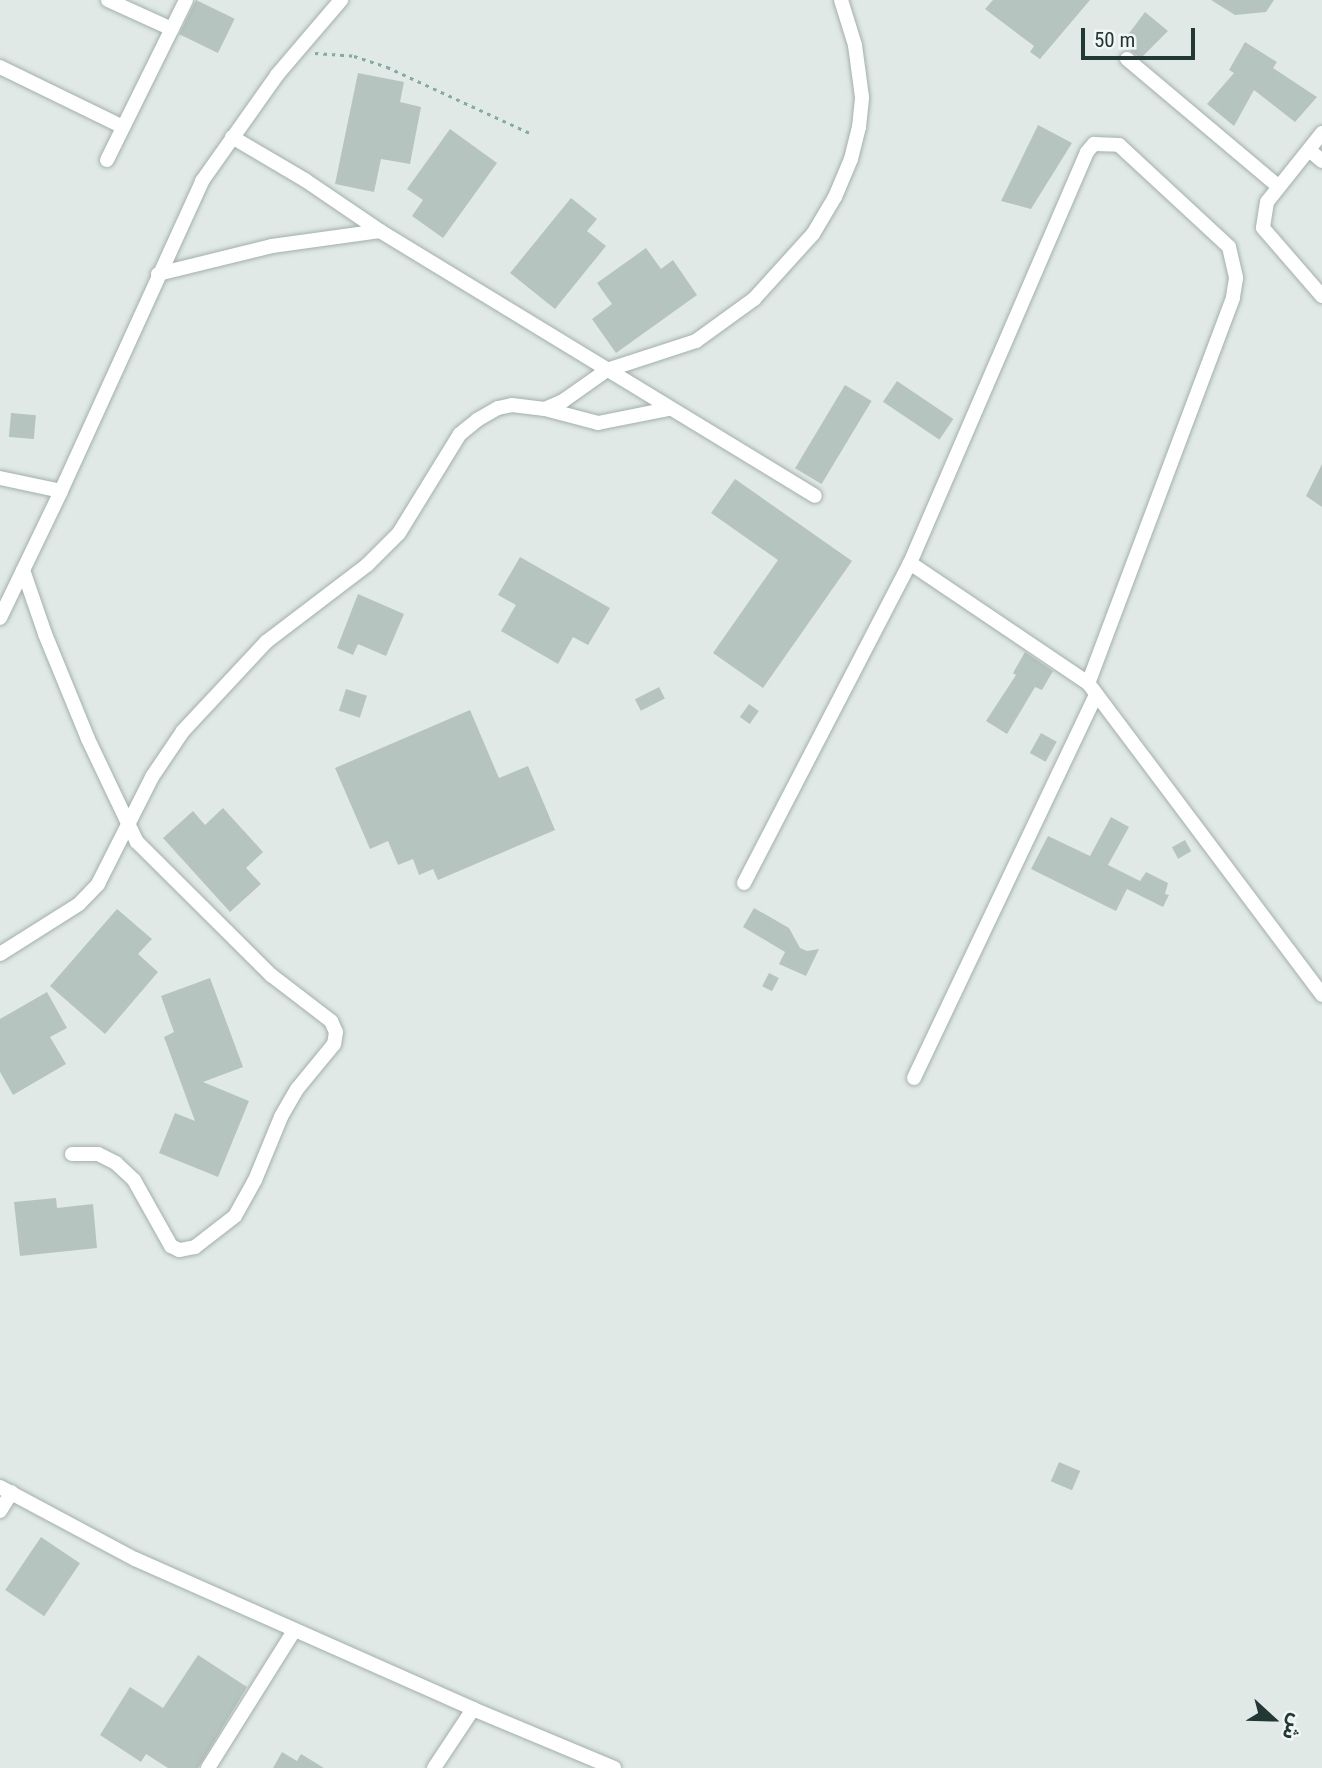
<!DOCTYPE html>
<html>
<head>
<meta charset="utf-8">
<style>
  body { margin:0 }
  #map { position:relative; width:1322px; height:1768px; overflow:hidden; background:#e0e9e6; font-family:"Roboto Condensed","Noto Sans Arabic",sans-serif }
  div>[style] { position:absolute }
  .building>* { inset:0; background:#b5c4bf; transform-origin:0 0 }
  .path>* { height:2.5px; margin-top:-1.25px; transform-origin:0; background:repeating-linear-gradient(90deg,#82aba3 0 3.5px,transparent 0 8.5px) }
  .roads { filter:drop-shadow(0 0 2px #a3b0ad) drop-shadow(0 0 2px #a3b0ad) }
  .street>* { height:14px; margin:-7px; padding:0 7px; transform-origin:7px; border-radius:7px; background:#fff }
  span { translate:-50% -50%; white-space:nowrap; text-align:center; line-height:1.15; -webkit-text-stroke:6px #f0f6f4; paint-order:stroke }
  .north { position:absolute; left:1238px; top:1684px; width:70px; height:70px; -webkit-text-stroke:5px #f0f6f4; paint-order:stroke; rotate:112deg; font-size:19px; font-weight:700; line-height:28px; text-align:center; color:#223835 }
  .north::after { content:''; display:block; margin:auto; width:24px; height:32px; background:#223835; clip-path:polygon(50% 0,100% 100%,50% 72%,0 100%) }
  .scale { position:absolute; left:1081px; top:28px; width:114px; height:32px; box-sizing:border-box; border:4px solid #223835; border-top:0; padding-left:9px; font-size:21px; line-height:24px; white-space:nowrap; color:#223835; -webkit-text-stroke:5px #f0f6f4; paint-order:stroke }
</style>
</head>
<body>
<div id="map">
  <div class="building">
    <i style="left:196px;top:0;width:43px;height:38px;rotate:26deg"></i>
    <i style="clip-path:polygon(993px 0,1090px 0,1040px 59px,1030px 52px,1034px 46px,985px 9px)"></i>
    <i style="clip-path:polygon(1211px 0,1274px 0,1266px 12px,1235px 15px)"></i>
    <i style="clip-path:polygon(1145px 12px,1168px 31px,1141px 58px,1121px 44px)"></i>
    <i style="clip-path:polygon(1245px 42px,1277px 62px,1273px 68px,1317px 97px,1295px 122px,1254px 90px,1234px 126px,1207px 104px,1234px 73px,1229px 70px)"></i>
    <i style="clip-path:polygon(358px 73px,404px 82px,400px 102px,421px 107px,410px 164px,381px 159px,374px 192px,335px 184px)"></i>
    <i style="clip-path:polygon(1038px 125px,1072px 143px,1031px 209px,1001px 201px)"></i>
    <i style="clip-path:polygon(450px 129px,497px 163px,443px 238px,412px 216px,423px 200px,407px 189px)"></i>
    <i style="clip-path:polygon(571px 198px,597px 219px,587px 231px,606px 246px,555px 309px,510px 273px)"></i>
    <i style="clip-path:polygon(646px 248px,661px 269px,673px 260px,697px 295px,616px 353px,592px 319px,612px 304px,597px 283px)"></i>
    <i style="left:897px;top:381px;width:68px;height:25px;rotate:34deg"></i>
    <i style="left:845px;top:385px;width:31px;height:97px;rotate:31deg"></i>
    <i style="left:11px;top:413px;width:25px;height:24px;rotate:5deg"></i>
    <i style="clip-path:polygon(1322px 464px,1322px 507px,1306px 496px)"></i>
    <i style="clip-path:polygon(735px 479px,852px 561px,763px 688px,713px 653px,778px 560px,711px 513px)"></i>
    <i style="clip-path:polygon(520px 557px,610px 608px,588px 645px,573px 637px,558px 664px,501px 631px,516px 605px,498px 595px)"></i>
    <i style="clip-path:polygon(358px 594px,404px 614px,386px 656px,358px 644px,353px 655px,337px 648px)"></i>
    <i style="clip-path:polygon(1025px 652px,1053px 671px,1042px 690px,1035px 687px,1007px 734px,986px 721px,1016px 675px,1013px 673px)"></i>
    <i style="left:659px;top:687px;width:13px;height:27px;rotate:63deg"></i>
    <i style="left:346px;top:689px;width:22px;height:23px;rotate:18deg"></i>
    <i style="left:749px;top:704px;width:12px;height:16px;rotate:35deg"></i>
    <i style="clip-path:polygon(470px 710px,499px 778px,528px 766px,555px 830px,438px 880px,433px 869px,419px 875px,413px 859px,398px 865px,388px 841px,370px 849px,335px 768px)"></i>
    <i style="left:1041px;top:733px;width:18px;height:23px;rotate:29deg"></i>
    <i style="clip-path:polygon(223px 808px,263px 852px,246px 868px,261px 884px,230px 912px,163px 838px,193px 811px,205px 825px)"></i>
    <i style="clip-path:polygon(1111px 817px,1129px 827px,1108px 865px,1140px 881px,1146px 872px,1168px 883px,1165px 894px,1169px 895px,1163px 907px,1127px 889px,1116px 911px,1031px 869px,1048px 836px,1090px 856px)"></i>
    <i style="left:1185px;top:840px;width:13px;height:15px;rotate:61deg"></i>
    <i style="clip-path:polygon(754px 908px,789px 928px,800px 948px,807px 951px,819px 949px,806px 976px,779px 964px,785px 952px,743px 927px)"></i>
    <i style="clip-path:polygon(117px 909px,152px 939px,138px 954px,158px 972px,105px 1034px,50px 986px)"></i>
    <i style="left:769px;top:973px;width:11px;height:15px;rotate:27deg"></i>
    <i style="clip-path:polygon(210px 978px,243px 1067px,203px 1082px,249px 1101px,218px 1177px,159px 1153px,175px 1113px,195px 1121px,164px 1037px,174px 1032px,161px 996px)"></i>
    <i style="clip-path:polygon(47px 992px,67px 1028px,50px 1037px,66px 1064px,13px 1095px,0 1072px,0 1019px)"></i>
    <i style="clip-path:polygon(56px 1198px,57px 1208px,93px 1204px,97px 1248px,20px 1256px,14px 1202px)"></i>
    <i style="left:1059px;top:1462px;width:23px;height:21px;rotate:23deg"></i>
    <i style="left:41px;top:1537px;width:47px;height:64px;rotate:34deg"></i>
    <i style="clip-path:polygon(198px 1655px,247px 1687px,198px 1768px,168px 1768px,146px 1754px,141px 1762px,100px 1735px,130px 1687px,163px 1708px)"></i>
    <i style="clip-path:polygon(282px 1752px,297px 1761px,301px 1754px,324px 1768px,273px 1768px)"></i>
  </div>
  <div class="path">
    <i style="left:315px;top:53px;width:39px;rotate:4deg"></i>
    <i style="left:354px;top:56px;width:35px;rotate:18deg"></i>
    <i style="left:387px;top:67px;width:160px;rotate:24.8deg"></i>
  </div>
  <div class="roads">
    <div class="street">
      <i style="left:108px;top:0;width:70px;rotate:24.4deg"></i>
      <i style="left:1127px;top:59px;width:197px;rotate:40.1deg"></i>
      <i style="left:0;top:67px;width:137px;rotate:26deg"></i>
      <i style="left:1322px;top:133px;width:88px;rotate:128.6deg"></i>
      <i style="left:1267px;top:202px;width:26px;rotate:99deg"></i>
      <i style="left:1263px;top:228px;width:90px;rotate:49.1deg"></i>
      <i style="left:232px;top:137px;width:85px;rotate:30.5deg"></i>
      <i style="left:305px;top:180px;width:91px;rotate:34.2deg"></i>
      <i style="left:1309px;top:150px;width:17px;rotate:40deg"></i>
      <i style="left:107px;top:160px;width:178px;rotate:-63.7deg"></i>
      <i style="left:158px;top:274px;width:117px;rotate:-13.8deg"></i>
      <i style="left:272px;top:246px;width:109px;rotate:-7.9deg"></i>
      <i style="left:380px;top:231px;width:509px;rotate:31.35deg"></i>
      <i style="left:545px;top:409px;width:20px;rotate:-24deg"></i>
      <i style="left:563px;top:401px;width:54px;rotate:-35.2deg"></i>
      <i style="left:607px;top:370px;width:94px;rotate:-18deg"></i>
      <i style="left:696px;top:341px;width:72px;rotate:-35.9deg"></i>
      <i style="left:754px;top:299px;width:88px;rotate:-47.8deg"></i>
      <i style="left:813px;top:234px;width:43px;rotate:-59.3deg"></i>
      <i style="left:835px;top:197px;width:41px;rotate:-67.2deg"></i>
      <i style="left:851px;top:159px;width:33px;rotate:-76deg"></i>
      <i style="left:859px;top:127px;width:30px;rotate:-84deg"></i>
      <i style="left:862px;top:97px;width:52px;rotate:-97.7deg"></i>
      <i style="left:855px;top:45px;width:47px;rotate:-107.3deg"></i>
      <i style="left:0;top:478px;width:62px;rotate:12deg"></i>
      <i style="left:910px;top:563px;width:447px;rotate:-66.7deg"></i>
      <i style="left:1087px;top:152px;width:11px;rotate:-49deg"></i>
      <i style="left:1094px;top:144px;width:25px;rotate:2deg"></i>
      <i style="left:1119px;top:145px;width:150px;rotate:42.8deg"></i>
      <i style="left:1229px;top:247px;width:32px;rotate:77deg"></i>
      <i style="left:1236px;top:278px;width:20px;rotate:99deg"></i>
      <i style="left:1233px;top:298px;width:411px;rotate:110.6deg"></i>
      <i style="left:23px;top:570px;width:68px;rotate:71deg"></i>
      <i style="left:45px;top:634px;width:113px;rotate:67.7deg"></i>
      <i style="left:88px;top:739px;width:114px;rotate:64.6deg"></i>
      <i style="left:137px;top:842px;width:189px;rotate:44.8deg"></i>
      <i style="left:271px;top:975px;width:76px;rotate:37.5deg"></i>
      <i style="left:331px;top:1021px;width:12px;rotate:66deg"></i>
      <i style="left:336px;top:1032px;width:12px;rotate:99deg"></i>
      <i style="left:334px;top:1044px;width:58px;rotate:129.4deg"></i>
      <i style="left:297px;top:1089px;width:32px;rotate:120deg"></i>
      <i style="left:281px;top:1117px;width:68px;rotate:112.4deg"></i>
      <i style="left:255px;top:1180px;width:41px;rotate:119.1deg"></i>
      <i style="left:235px;top:1216px;width:51px;rotate:142.2deg"></i>
      <i style="left:195px;top:1247px;width:16px;rotate:169deg"></i>
      <i style="left:179px;top:1250px;width:9px;rotate:-153deg"></i>
      <i style="left:171px;top:1246px;width:76px;rotate:-119.3deg"></i>
      <i style="left:134px;top:1180px;width:25px;rotate:-137deg"></i>
      <i style="left:116px;top:1163px;width:20px;rotate:-153deg"></i>
      <i style="left:98px;top:1154px;width:26px;rotate:180deg"></i>
      <i style="left:0;top:618px;width:141px;rotate:-64.3deg"></i>
      <i style="left:61px;top:491px;width:341px;rotate:-65.5deg"></i>
      <i style="left:202px;top:181px;width:130px;rotate:-54.7deg"></i>
      <i style="left:277px;top:75px;width:99px;rotate:-49.5deg"></i>
      <i style="left:744px;top:883px;width:360px;rotate:-62.6deg"></i>
      <i style="left:910px;top:563px;width:215px;rotate:34deg"></i>
      <i style="left:1088px;top:683px;width:390px;rotate:53.1deg"></i>
      <i style="left:0;top:954px;width:93px;rotate:-32.3deg"></i>
      <i style="left:79px;top:904px;width:28px;rotate:-46deg"></i>
      <i style="left:98px;top:884px;width:120px;rotate:-63.2deg"></i>
      <i style="left:152px;top:777px;width:55px;rotate:-56deg"></i>
      <i style="left:183px;top:731px;width:122px;rotate:-47deg"></i>
      <i style="left:266px;top:642px;width:127px;rotate:-37.3deg"></i>
      <i style="left:367px;top:565px;width:45px;rotate:-45deg"></i>
      <i style="left:399px;top:533px;width:116px;rotate:-58.4deg"></i>
      <i style="left:460px;top:434px;width:22px;rotate:-39deg"></i>
      <i style="left:477px;top:420px;width:24px;rotate:-30deg"></i>
      <i style="left:498px;top:408px;width:14px;rotate:-12deg"></i>
      <i style="left:512px;top:405px;width:33px;rotate:7deg"></i>
      <i style="left:545px;top:409px;width:55px;rotate:14.8deg"></i>
      <i style="left:598px;top:423px;width:71px;rotate:-11.3deg"></i>
      <i style="left:914px;top:1078px;width:424px;rotate:-64.6deg"></i>
      <i style="left:0;top:1487px;width:153px;rotate:28.1deg"></i>
      <i style="left:135px;top:1559px;width:370px;rotate:23.9deg"></i>
      <i style="left:473px;top:1709px;width:153px;rotate:22.7deg"></i>
      <i style="left:0;top:1511px;width:22px;rotate:-58deg"></i>
      <i style="left:208px;top:1768px;width:162px;rotate:-57.9deg"></i>
      <i style="left:434px;top:1768px;width:71px;rotate:-56.5deg"></i>
    </div>
  </div>
  <div class="north">ش</div>
  <div class="scale">50 m</div>
</div>
</body>
</html>
